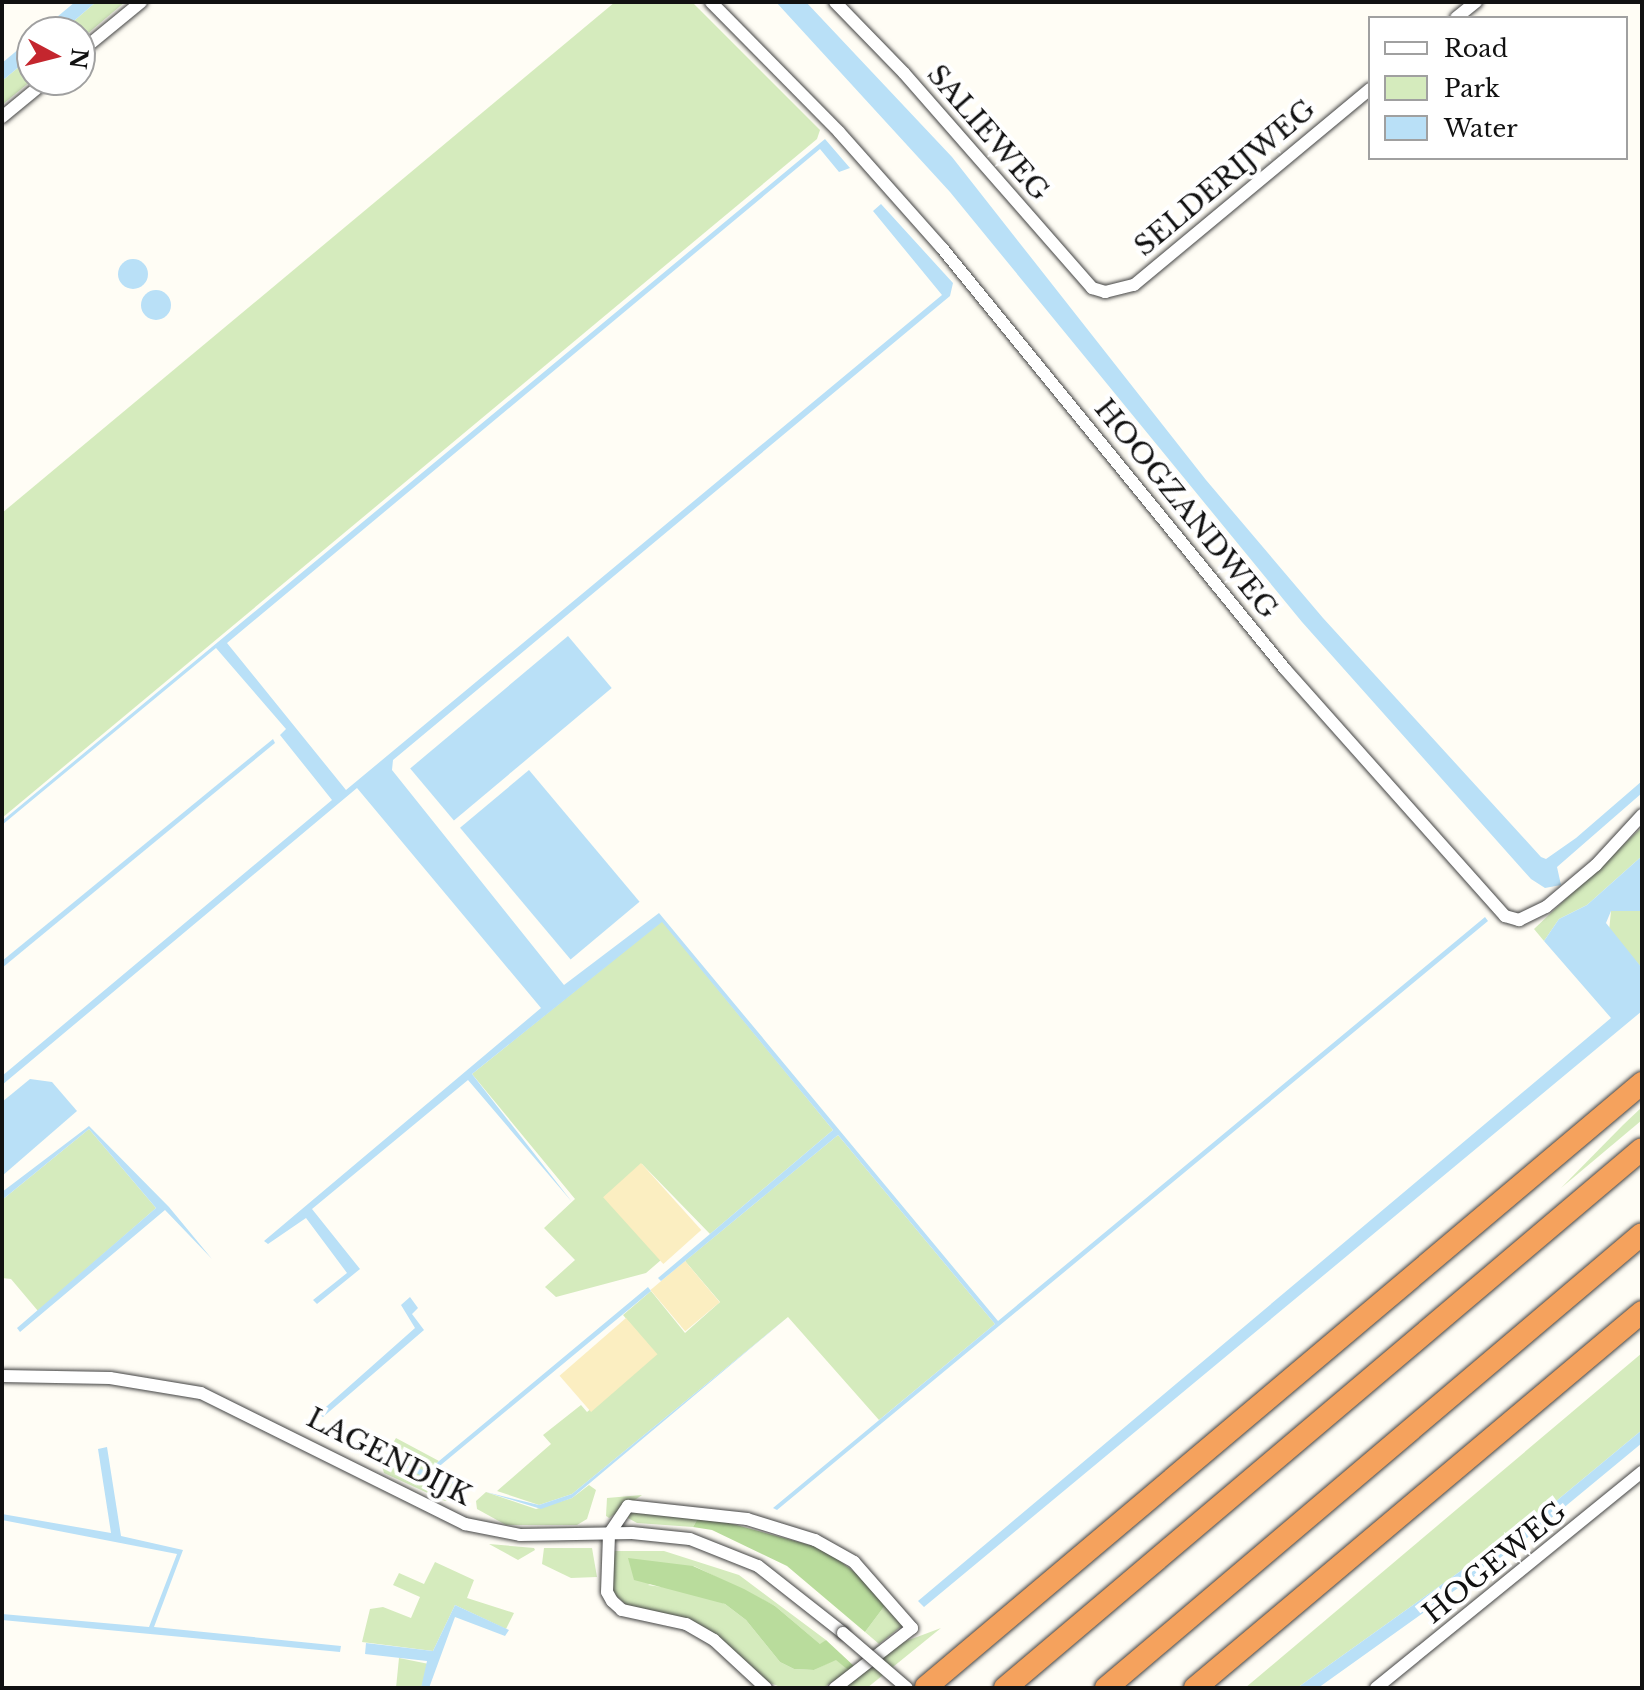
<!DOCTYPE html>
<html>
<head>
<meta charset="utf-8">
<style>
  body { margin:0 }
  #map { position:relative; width:1644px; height:1690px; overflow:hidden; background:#fffdf5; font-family:"Libre Baskerville",serif }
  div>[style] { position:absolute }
  .green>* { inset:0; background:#d5ebbd }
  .forest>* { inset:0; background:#b9dc9c }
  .sand>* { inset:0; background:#fbeec1; transform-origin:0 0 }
  .water>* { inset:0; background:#b9e0f7; transform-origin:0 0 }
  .round { border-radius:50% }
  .roads { filter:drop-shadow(0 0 2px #444) drop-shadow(0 0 2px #444) }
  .street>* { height:12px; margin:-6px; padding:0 6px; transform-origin:6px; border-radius:6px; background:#fff }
  .highway>* { height:22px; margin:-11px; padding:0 11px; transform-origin:11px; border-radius:11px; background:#f5a25d }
  .bridges { filter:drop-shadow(0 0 2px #444) drop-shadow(0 0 2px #444) }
  .street-bridge>* { height:12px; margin:-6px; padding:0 6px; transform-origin:6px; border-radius:6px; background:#fff }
  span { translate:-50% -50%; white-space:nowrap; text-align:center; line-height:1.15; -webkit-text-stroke:8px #fff; paint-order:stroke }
  .street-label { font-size:28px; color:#111 }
  .frame { position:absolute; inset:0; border:4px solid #111; pointer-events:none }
  .legend { position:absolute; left:1368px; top:16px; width:260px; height:144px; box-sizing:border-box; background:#fff; border:2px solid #a0a0a0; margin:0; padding:10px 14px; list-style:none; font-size:24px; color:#111 }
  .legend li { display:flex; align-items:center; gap:16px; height:40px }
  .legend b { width:40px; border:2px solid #a0a0a0 }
  .north { position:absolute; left:16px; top:16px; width:80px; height:80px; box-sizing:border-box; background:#fff; border:2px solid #a0a0a0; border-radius:50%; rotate:97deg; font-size:22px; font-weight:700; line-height:32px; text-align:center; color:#111 }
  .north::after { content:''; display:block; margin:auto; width:28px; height:36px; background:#c4262e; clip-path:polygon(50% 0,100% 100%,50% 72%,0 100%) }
</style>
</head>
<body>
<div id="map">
  <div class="green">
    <i style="clip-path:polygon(96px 2px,125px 2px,80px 40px,80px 32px,61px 32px)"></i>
    <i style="clip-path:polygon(615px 2px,692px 2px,820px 130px,817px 139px,2px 818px,2px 513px)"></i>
    <i style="clip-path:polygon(32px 56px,32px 80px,2px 105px,2px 81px)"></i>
    <i style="clip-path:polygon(1642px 827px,1642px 856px,1587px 905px,1559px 919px,1544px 941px,1534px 929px)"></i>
    <i style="clip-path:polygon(1611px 911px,1642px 911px,1642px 968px,1609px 931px)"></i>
    <i style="clip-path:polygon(662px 921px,833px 1130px,710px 1234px,642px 1164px,604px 1197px,661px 1260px,646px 1273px,556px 1297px,545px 1287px,575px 1260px,544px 1228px,575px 1199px,472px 1074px)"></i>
    <i style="clip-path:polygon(1642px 1107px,1642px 1120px,1561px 1188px,1623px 1125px)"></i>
    <i style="clip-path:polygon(89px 1129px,156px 1208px,38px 1311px,11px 1279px,2px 1278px,2px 1200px)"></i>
    <i style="clip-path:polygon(838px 1135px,995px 1324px,879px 1420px,788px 1317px,572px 1494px,539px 1505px,497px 1491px,551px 1444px,543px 1435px,581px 1405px,587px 1412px,656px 1354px,623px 1315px,651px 1291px,685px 1333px,720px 1302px,685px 1261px)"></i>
    <i style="clip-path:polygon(1642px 1353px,1642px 1430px,1543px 1512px,1297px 1688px,1245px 1688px)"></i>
    <i style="clip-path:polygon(396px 1438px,439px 1461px,422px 1473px,395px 1457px,438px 1482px,473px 1486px,458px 1499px,445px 1501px,384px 1473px,381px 1463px)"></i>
    <i style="clip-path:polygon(589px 1485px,596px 1490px,587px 1519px,577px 1525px,506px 1525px,477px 1509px,476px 1501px,486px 1492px,536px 1509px,572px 1498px)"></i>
    <i style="clip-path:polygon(642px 1495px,609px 1518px,606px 1516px,607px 1498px)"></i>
    <i style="clip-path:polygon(631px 1510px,700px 1515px,693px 1527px,637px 1523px,628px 1518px)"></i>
    <i style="clip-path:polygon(489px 1544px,534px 1548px,535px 1550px,518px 1560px)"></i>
    <i style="clip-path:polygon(544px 1548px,592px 1548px,597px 1577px,571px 1578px,542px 1564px)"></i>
    <i style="clip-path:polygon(611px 1551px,664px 1551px,739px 1575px,826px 1640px,821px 1645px,775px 1606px,694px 1566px,648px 1585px,697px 1592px,725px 1604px,746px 1620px,780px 1662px,794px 1669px,814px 1670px,836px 1659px,848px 1670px,855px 1667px,823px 1688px,783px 1688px,765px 1681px,713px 1635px,632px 1610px,612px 1592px)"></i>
    <i style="clip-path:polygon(435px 1562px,474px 1580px,467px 1598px,514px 1613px,506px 1629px,455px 1605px,433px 1651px,362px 1642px,370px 1609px,383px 1607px,411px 1618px,420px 1597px,393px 1585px,399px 1573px,424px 1584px)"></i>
    <i style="clip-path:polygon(886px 1604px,903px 1625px,879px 1644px,865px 1632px)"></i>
    <i style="clip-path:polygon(941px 1628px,867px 1688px,841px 1688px,901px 1643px)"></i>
    <i style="clip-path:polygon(399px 1658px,429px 1664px,421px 1688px,396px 1688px)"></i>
  </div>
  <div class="forest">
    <i style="clip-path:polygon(700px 1515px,824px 1549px,873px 1586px,886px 1604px,865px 1632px,787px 1566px,712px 1530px,693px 1527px)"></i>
    <i style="clip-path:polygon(628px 1558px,693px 1566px,744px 1589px,775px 1606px,820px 1644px,826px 1640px,855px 1667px,848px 1670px,836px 1660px,814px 1670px,794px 1669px,780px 1662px,746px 1620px,725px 1604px,634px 1580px)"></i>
  </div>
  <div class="sand">
    <i style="left:641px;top:1163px;width:90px;height:51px;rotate:48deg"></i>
    <i style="left:685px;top:1261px;width:54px;height:45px;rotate:50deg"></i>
    <i style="left:626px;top:1318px;width:48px;height:88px;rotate:49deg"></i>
  </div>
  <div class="water">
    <i style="clip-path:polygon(75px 2px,96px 2px,61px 32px,39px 32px)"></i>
    <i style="clip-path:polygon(776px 2px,806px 2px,952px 157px,1206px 480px,1323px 618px,1541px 857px,1546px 859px,1576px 838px,1642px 781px,1642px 793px,1557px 867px,1561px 885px,1545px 888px,1531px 879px,1302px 622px,950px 192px)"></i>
    <i style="clip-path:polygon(32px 38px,32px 56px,2px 81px,2px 63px)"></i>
    <i style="clip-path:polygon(825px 139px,850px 168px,839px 172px,820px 149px,227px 643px,346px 790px,942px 295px,873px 211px,881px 204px,953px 283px,950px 296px,393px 760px,392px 770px,564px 985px,659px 913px,998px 1321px,1485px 917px,1488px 921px,777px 1510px,773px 1508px,995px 1324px,838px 1135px,661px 1281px,658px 1278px,833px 1130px,662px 922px,472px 1074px,572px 1202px,468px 1080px,312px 1209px,360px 1269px,317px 1304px,313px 1300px,347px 1273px,306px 1218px,268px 1244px,264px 1241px,541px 1008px,357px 788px,2px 1085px,2px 1076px,332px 800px,280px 735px,286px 729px,216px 648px,2px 825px,2px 821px)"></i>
    <i class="round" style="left:118px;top:259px;width:30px;height:30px"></i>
    <i class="round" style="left:141px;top:290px;width:30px;height:30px"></i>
    <i style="left:568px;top:636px;width:68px;height:206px;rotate:50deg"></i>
    <i style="clip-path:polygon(273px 739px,275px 743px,2px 968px,2px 961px)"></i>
    <i style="left:529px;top:770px;width:172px;height:90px;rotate:50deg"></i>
    <i style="clip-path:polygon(1642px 856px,1642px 911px,1611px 911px,1606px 923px,1642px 968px,1642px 1011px,924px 1607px,918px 1601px,1611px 1018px,1544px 941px,1559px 919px,1587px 905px)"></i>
    <i style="clip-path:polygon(30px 1079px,52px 1082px,77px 1111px,2px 1176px,2px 1102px)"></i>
    <i style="clip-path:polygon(89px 1126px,169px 1207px,212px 1259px,165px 1210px,20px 1332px,17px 1328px,156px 1208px,89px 1129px,2px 1200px,2px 1192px)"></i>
    <i style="clip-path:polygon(648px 1287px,651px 1291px,430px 1474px,473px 1486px,432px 1481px,392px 1461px,427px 1471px)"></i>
    <i style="clip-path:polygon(410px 1297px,418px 1308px,412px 1314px,424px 1330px,323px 1417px,318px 1414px,415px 1328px,401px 1305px)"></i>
    <i style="clip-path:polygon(788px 1317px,572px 1498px,541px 1509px,486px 1492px,539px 1505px,572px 1494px)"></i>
    <i style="clip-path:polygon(1642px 1430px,1642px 1443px,1521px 1543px,1318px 1688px,1297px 1688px,1543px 1512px)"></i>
    <i style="clip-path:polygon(107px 1447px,121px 1536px,183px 1550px,154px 1627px,341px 1646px,340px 1652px,2px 1620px,2px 1614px,149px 1627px,177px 1554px,2px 1520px,2px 1514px,111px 1533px,98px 1449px)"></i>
    <i style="clip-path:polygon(455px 1605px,509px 1630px,505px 1636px,455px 1617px,429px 1688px,421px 1688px,427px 1661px,365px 1654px,366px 1643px,433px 1651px)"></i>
  </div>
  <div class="roads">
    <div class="street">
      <i style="left:711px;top:2px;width:182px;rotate:45.4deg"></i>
      <i style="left:839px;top:132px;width:155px;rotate:48.4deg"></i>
      <i style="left:942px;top:248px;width:543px;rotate:50.83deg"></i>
      <i style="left:1285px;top:669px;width:331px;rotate:48.3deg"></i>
      <i style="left:1505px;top:916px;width:15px;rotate:16deg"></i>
      <i style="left:1519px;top:920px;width:30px;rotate:-26deg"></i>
      <i style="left:1546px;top:907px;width:65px;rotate:-40deg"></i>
      <i style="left:1596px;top:865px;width:68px;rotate:-47.4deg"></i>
      <i style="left:835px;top:2px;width:99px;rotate:45.8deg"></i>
      <i style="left:904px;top:73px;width:286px;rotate:48.8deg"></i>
      <i style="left:1092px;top:288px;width:14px;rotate:17deg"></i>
      <i style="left:1105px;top:292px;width:30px;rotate:-14deg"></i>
      <i style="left:1134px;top:285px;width:307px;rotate:-39.7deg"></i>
      <i style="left:1456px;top:18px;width:26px;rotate:-39deg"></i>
      <i style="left:80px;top:52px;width:79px;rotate:-39.3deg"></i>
      <i style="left:2px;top:117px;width:58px;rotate:-39.4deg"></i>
      <i style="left:2px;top:1376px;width:108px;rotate:1.1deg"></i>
      <i style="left:110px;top:1378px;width:92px;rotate:9.4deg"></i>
      <i style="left:201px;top:1393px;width:295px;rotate:26.4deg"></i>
      <i style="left:465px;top:1524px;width:56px;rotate:11.3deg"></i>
      <i style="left:520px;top:1535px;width:112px;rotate:-1deg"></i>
      <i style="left:632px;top:1533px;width:58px;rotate:5.9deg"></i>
      <i style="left:690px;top:1539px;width:73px;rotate:21.7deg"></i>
      <i style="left:758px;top:1566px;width:108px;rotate:38.2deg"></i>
      <i style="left:766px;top:1688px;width:71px;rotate:-137.3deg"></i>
      <i style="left:714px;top:1640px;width:32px;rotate:-150deg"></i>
      <i style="left:686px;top:1624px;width:66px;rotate:-167.7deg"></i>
      <i style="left:622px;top:1610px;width:13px;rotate:-138deg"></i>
      <i style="left:612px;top:1601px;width:10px;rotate:-119deg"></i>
      <i style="left:607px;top:1592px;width:58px;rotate:-88deg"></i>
      <i style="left:609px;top:1534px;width:34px;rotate:-56deg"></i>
      <i style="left:628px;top:1506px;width:120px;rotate:6.2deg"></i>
      <i style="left:747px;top:1519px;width:71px;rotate:17.2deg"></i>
      <i style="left:815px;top:1540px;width:45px;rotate:29.4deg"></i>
      <i style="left:854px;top:1562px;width:88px;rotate:48.7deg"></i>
      <i style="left:912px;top:1628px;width:98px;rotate:142.1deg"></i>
      <i style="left:1376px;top:1688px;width:343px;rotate:-39.1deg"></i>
    </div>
    <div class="highway">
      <i style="left:926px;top:1687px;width:937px;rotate:-40.15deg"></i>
      <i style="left:1005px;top:1688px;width:834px;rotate:-40.24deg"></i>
      <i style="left:1106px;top:1688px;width:702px;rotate:-40.27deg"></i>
      <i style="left:1195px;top:1688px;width:584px;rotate:-40.07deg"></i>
    </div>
  </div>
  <div class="bridges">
    <div class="street-bridge">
      <i style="left:843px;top:1633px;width:84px;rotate:40.7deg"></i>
    </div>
  </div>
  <div class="street-label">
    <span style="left:988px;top:133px;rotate:49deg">SALIEWEG</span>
    <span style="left:1225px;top:178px;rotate:-40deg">SELDERIJWEG</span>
    <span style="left:1186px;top:509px;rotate:51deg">HOOGZANDWEG</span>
    <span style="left:389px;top:1457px;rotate:27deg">LAGENDIJK</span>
    <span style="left:1495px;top:1563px;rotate:-39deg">HOGEWEG</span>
  </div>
  <div class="frame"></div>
  <ul class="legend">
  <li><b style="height:10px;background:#fff"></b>Road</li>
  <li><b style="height:22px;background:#d5ebbd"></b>Park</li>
  <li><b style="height:22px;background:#b9e0f7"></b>Water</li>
  </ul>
  <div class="north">N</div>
</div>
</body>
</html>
